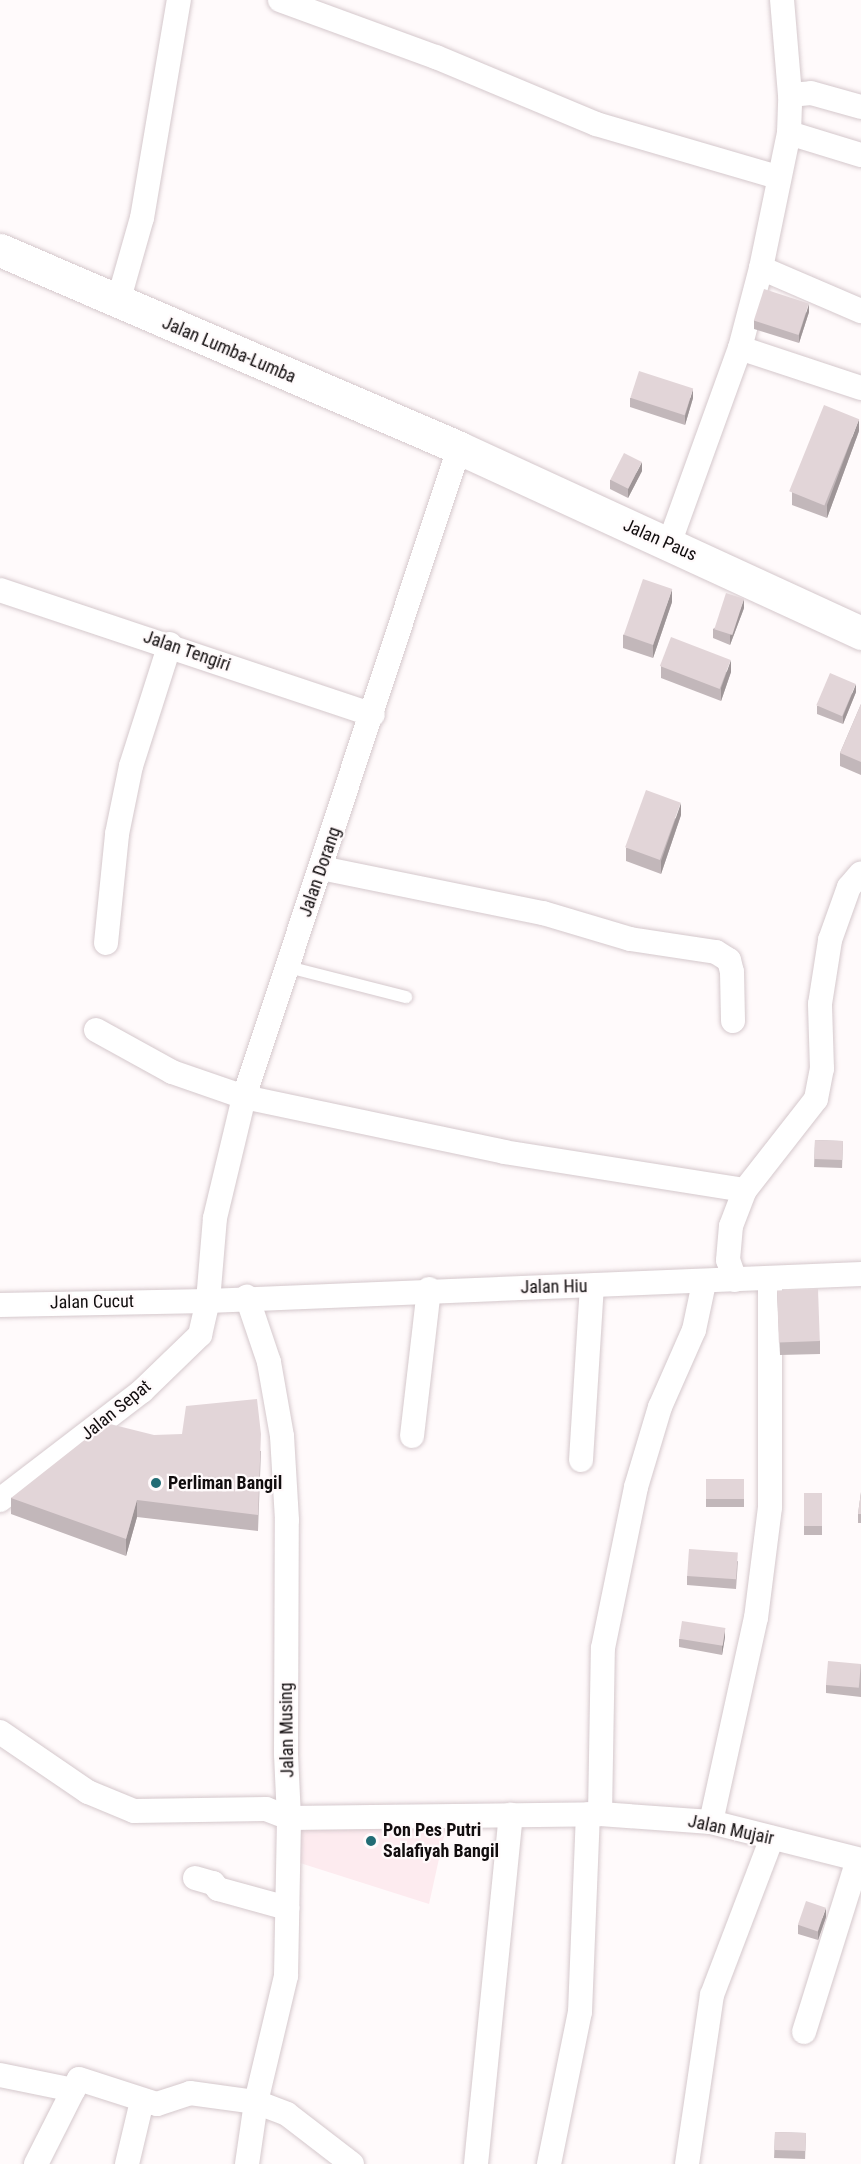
<!DOCTYPE html>
<html>
<head>
<meta charset="utf-8">
<style>
  body { margin:0 }
  #map { position:relative; width:861px; height:2164px; overflow:hidden; background:#fffafb; font-family:"Roboto Condensed",sans-serif }
  div>[style] { position:absolute }
  .built>* { inset:0; background:#fdebef }
  .roads { filter:drop-shadow(0 0 2px #d5c8cc) drop-shadow(0 0 2px #d5c8cc) }
  .lane>* { height:12px; margin:-6px; padding:0 6px; transform-origin:6px; border-radius:6px; background:#fff }
  .street>* { height:24px; margin:-12px; padding:0 12px; transform-origin:12px; border-radius:12px; background:#fff }
  .secondary>* { height:33px; margin:-16.5px; padding:0 16.5px; transform-origin:16.5px; border-radius:16.5px; background:#fff }
  .wall>* { inset:0; background:#c2b7ba; transform-origin:0 0 }
  .shaded-wall>* { inset:0; background:#9e9597 }
  .building>* { inset:0; background:#e2d5d8; transform-origin:0 0 }
  .dots>* { width:16px; height:16px; translate:-50% -50%; box-sizing:border-box; border:3px solid #fffafb; border-radius:50% }
  span { translate:-50% -50%; white-space:nowrap; text-align:center; line-height:1.15; -webkit-text-stroke:4.5px #fffafb; paint-order:stroke }
  .street-label { font-size:18px; color:#110d0e }
  .poi-label { font-size:18px; color:#110d0e; font-weight:700 }
  .left { translate:0 -50%; text-align:left }
</style>
</head>
<body>
<div id="map">
  <div class="built">
    <i style="clip-path:polygon(448px 1818px,429px 1904px,300px 1863px,299px 1820px)"></i>
  </div>
  <div class="roads">
    <div class="lane">
      <i style="left:288px;top:967px;width:122px;rotate:14.3deg"></i>
    </div>
    <div class="street">
      <i style="left:280px;top:0;width:166px;rotate:20.1deg"></i>
      <i style="left:436px;top:57px;width:173px;rotate:22.7deg"></i>
      <i style="left:596px;top:124px;width:189px;rotate:16.3deg"></i>
      <i style="left:790px;top:95px;width:21px;rotate:-5deg"></i>
      <i style="left:811px;top:93px;width:52px;rotate:15.6deg"></i>
      <i style="left:789px;top:133px;width:75px;rotate:17deg"></i>
      <i style="left:761px;top:268px;width:109px;rotate:23.3deg"></i>
      <i style="left:118px;top:302px;width:87px;rotate:-74.1deg"></i>
      <i style="left:142px;top:218px;width:221px;rotate:-80.4deg"></i>
      <i style="left:740px;top:348px;width:127px;rotate:18.3deg"></i>
      <i style="left:669px;top:544px;width:208px;rotate:-70.1deg"></i>
      <i style="left:740px;top:348px;width:83px;rotate:-75.3deg"></i>
      <i style="left:761px;top:268px;width:138px;rotate:-78.3deg"></i>
      <i style="left:789px;top:133px;width:38px;rotate:-88deg"></i>
      <i style="left:790px;top:95px;width:95px;rotate:-94.8deg"></i>
      <i style="left:0;top:590px;width:393px;rotate:18.5deg"></i>
      <i style="left:321px;top:868px;width:227px;rotate:11.5deg"></i>
      <i style="left:543px;top:913px;width:91px;rotate:16.6deg"></i>
      <i style="left:630px;top:939px;width:87px;rotate:8.6deg"></i>
      <i style="left:716px;top:952px;width:15px;rotate:32deg"></i>
      <i style="left:729px;top:960px;width:12px;rotate:76deg"></i>
      <i style="left:732px;top:972px;width:49px;rotate:88.8deg"></i>
      <i style="left:106px;top:943px;width:110px;rotate:-84.2deg"></i>
      <i style="left:117px;top:834px;width:69px;rotate:-78.4deg"></i>
      <i style="left:131px;top:766px;width:128px;rotate:-72.3deg"></i>
      <i style="left:96px;top:1030px;width:87px;rotate:28.9deg"></i>
      <i style="left:172px;top:1072px;width:76px;rotate:19.1deg"></i>
      <i style="left:244px;top:1097px;width:266px;rotate:11.9deg"></i>
      <i style="left:504px;top:1152px;width:244px;rotate:9deg"></i>
      <i style="left:735px;top:1280px;width:21px;rotate:-109deg"></i>
      <i style="left:728px;top:1260px;width:34px;rotate:-85deg"></i>
      <i style="left:731px;top:1226px;width:39px;rotate:-69deg"></i>
      <i style="left:745px;top:1190px;width:115px;rotate:-52deg"></i>
      <i style="left:816px;top:1099px;width:31px;rotate:-79deg"></i>
      <i style="left:822px;top:1069px;width:65px;rotate:-91.8deg"></i>
      <i style="left:820px;top:1004px;width:65px;rotate:-81.1deg"></i>
      <i style="left:830px;top:940px;width:56px;rotate:-70.3deg"></i>
      <i style="left:849px;top:887px;width:18px;rotate:-49deg"></i>
      <i style="left:0;top:1305px;width:208px;rotate:-1.1deg"></i>
      <i style="left:208px;top:1301px;width:654px;rotate:-2.37deg"></i>
      <i style="left:412px;top:1436px;width:148px;rotate:-83.4deg"></i>
      <i style="left:581px;top:1460px;width:174px;rotate:-86.4deg"></i>
      <i style="left:0;top:1500px;width:179px;rotate:-37.5deg"></i>
      <i style="left:142px;top:1391px;width:81px;rotate:-44deg"></i>
      <i style="left:200px;top:1335px;width:35px;rotate:-77deg"></i>
      <i style="left:208px;top:1301px;width:83px;rotate:-85.2deg"></i>
      <i style="left:215px;top:1218px;width:124px;rotate:-76.5deg"></i>
      <i style="left:244px;top:1097px;width:684px;rotate:-71.67deg"></i>
      <i style="left:0;top:1732px;width:107px;rotate:34.3deg"></i>
      <i style="left:88px;top:1792px;width:50px;rotate:22.4deg"></i>
      <i style="left:134px;top:1811px;width:132px;rotate:-0.9deg"></i>
      <i style="left:266px;top:1809px;width:25px;rotate:21deg"></i>
      <i style="left:289px;top:1818px;width:311px;rotate:-0.7deg"></i>
      <i style="left:600px;top:1814px;width:111px;rotate:4.1deg"></i>
      <i style="left:711px;top:1822px;width:155px;rotate:14.2deg"></i>
      <i style="left:600px;top:1814px;width:166px;rotate:-89deg"></i>
      <i style="left:603px;top:1648px;width:164px;rotate:-78.4deg"></i>
      <i style="left:636px;top:1487px;width:84px;rotate:-73.3deg"></i>
      <i style="left:660px;top:1407px;width:84px;rotate:-66.2deg"></i>
      <i style="left:694px;top:1330px;width:48px;rotate:-78deg"></i>
      <i style="left:711px;top:1822px;width:209px;rotate:-77.6deg"></i>
      <i style="left:756px;top:1618px;width:112px;rotate:-82.8deg"></i>
      <i style="left:770px;top:1507px;width:229px;rotate:-90deg"></i>
      <i style="left:195px;top:1878px;width:19px;rotate:16deg"></i>
      <i style="left:213px;top:1883px;width:8px;rotate:50deg"></i>
      <i style="left:218px;top:1889px;width:72px;rotate:15.4deg"></i>
      <i style="left:804px;top:2032px;width:180px;rotate:-72.6deg"></i>
      <i style="left:0;top:2075px;width:75px;rotate:11.6deg"></i>
      <i style="left:36px;top:2164px;width:95px;rotate:-63.2deg"></i>
      <i style="left:79px;top:2079px;width:82px;rotate:17.8deg"></i>
      <i style="left:157px;top:2104px;width:35px;rotate:-18deg"></i>
      <i style="left:190px;top:2093px;width:67px;rotate:7.8deg"></i>
      <i style="left:256px;top:2102px;width:33px;rotate:21deg"></i>
      <i style="left:287px;top:2114px;width:82px;rotate:37.6deg"></i>
      <i style="left:127px;top:2164px;width:65px;rotate:-76.6deg"></i>
      <i style="left:247px;top:2164px;width:63px;rotate:-81.7deg"></i>
      <i style="left:256px;top:2102px;width:130px;rotate:-76.6deg"></i>
      <i style="left:286px;top:1976px;width:158px;rotate:-88.9deg"></i>
      <i style="left:289px;top:1818px;width:64px;rotate:-92.7deg"></i>
      <i style="left:286px;top:1754px;width:234px;rotate:-89.8deg"></i>
      <i style="left:287px;top:1520px;width:84px;rotate:-93.4deg"></i>
      <i style="left:282px;top:1436px;width:75px;rotate:-100deg"></i>
      <i style="left:269px;top:1362px;width:69px;rotate:-108.7deg"></i>
      <i style="left:476px;top:2164px;width:351px;rotate:-84.3deg"></i>
      <i style="left:549px;top:2164px;width:155px;rotate:-78.5deg"></i>
      <i style="left:580px;top:2012px;width:198px;rotate:-87.7deg"></i>
      <i style="left:687px;top:2164px;width:171px;rotate:-81.6deg"></i>
      <i style="left:712px;top:1995px;width:168px;rotate:-69.1deg"></i>
    </div>
    <div class="secondary">
      <i style="left:0;top:250px;width:500px;rotate:23.3deg"></i>
      <i style="left:459px;top:448px;width:443px;rotate:24.7deg"></i>
    </div>
  </div>
  <div class="wall">
    <i style="clip-path:polygon(809px 312px,799px 343px,754px 329px,754px 320px)"></i>
    <i style="clip-path:polygon(630px 398px,693px 398px,685px 425px,630px 407px)"></i>
    <i style="clip-path:polygon(859px 431px,827px 518px,792px 505px,792px 492px)"></i>
    <i style="clip-path:polygon(642px 471px,628px 498px,610px 489px,610px 480px)"></i>
    <i style="clip-path:polygon(672px 602px,653px 658px,623px 648px,623px 635px)"></i>
    <i style="clip-path:polygon(744px 608px,730px 645px,713px 638px,713px 629px)"></i>
    <i style="clip-path:polygon(661px 666px,731px 672px,721px 701px,661px 678px)"></i>
    <i style="clip-path:polygon(856px 692px,843px 724px,817px 714px,817px 706px)"></i>
    <i style="clip-path:polygon(861px 704px,861px 775px,840px 766px,840px 753px)"></i>
    <i style="clip-path:polygon(681px 815px,661px 874px,626px 861px,626px 848px)"></i>
    <i style="left:815px;top:1140px;width:28px;height:27px;rotate:2deg"></i>
    <i style="clip-path:polygon(777px 1291px,820px 1341px,820px 1354px,780px 1355px)"></i>
    <i style="clip-path:polygon(154px 1435px,261px 1451px,258px 1531px,137px 1517px,126px 1556px,11px 1514px,11px 1498px)"></i>
    <i style="left:744px;top:1479px;width:28px;height:38px;rotate:90deg"></i>
    <i style="clip-path:polygon(861px 1492px,861px 1523px,858px 1523px,858px 1514px)"></i>
    <i style="left:804px;top:1493px;width:18px;height:42px"></i>
    <i style="clip-path:polygon(738px 1561px,736px 1589px,687px 1585px,687px 1576px)"></i>
    <i style="clip-path:polygon(725px 1637px,722px 1655px,679px 1647px,679px 1639px)"></i>
    <i style="clip-path:polygon(861px 1664px,861px 1697px,826px 1693px,826px 1685px)"></i>
    <i style="clip-path:polygon(826px 1917px,818px 1940px,798px 1934px,798px 1925px)"></i>
    <i style="left:775px;top:2132px;width:31px;height:26px;rotate:2deg"></i>
  </div>
  <div class="shaded-wall">
    <i style="clip-path:polygon(809px 304px,809px 312px,799px 343px,799px 335px)"></i>
    <i style="clip-path:polygon(693px 389px,693px 398px,685px 425px,685px 416px)"></i>
    <i style="clip-path:polygon(859px 419px,859px 431px,827px 518px,827px 505px)"></i>
    <i style="clip-path:polygon(642px 462px,642px 471px,628px 498px,628px 489px)"></i>
    <i style="clip-path:polygon(672px 589px,672px 602px,653px 658px,653px 645px)"></i>
    <i style="clip-path:polygon(744px 599px,744px 608px,730px 645px,730px 636px)"></i>
    <i style="clip-path:polygon(731px 660px,731px 672px,721px 701px,721px 688px)"></i>
    <i style="clip-path:polygon(856px 684px,856px 692px,843px 724px,843px 716px)"></i>
    <i style="clip-path:polygon(681px 803px,681px 815px,661px 874px,661px 861px)"></i>
    <i style="clip-path:polygon(137px 1500px,137px 1517px,126px 1556px,126px 1539px)"></i>
    <i style="clip-path:polygon(725px 1628px,725px 1637px,722px 1655px,722px 1646px)"></i>
    <i style="clip-path:polygon(826px 1908px,826px 1917px,818px 1940px,818px 1931px)"></i>
  </div>
  <div class="building">
    <i style="left:764px;top:289px;width:47px;height:33px;rotate:18deg"></i>
    <i style="left:639px;top:371px;width:57px;height:28px;rotate:18deg"></i>
    <i style="left:824px;top:405px;width:38px;height:93px;rotate:22deg"></i>
    <i style="left:624px;top:453px;width:20px;height:30px;rotate:27deg"></i>
    <i style="left:643px;top:579px;width:31px;height:59px;rotate:19deg"></i>
    <i style="left:726px;top:593px;width:19px;height:38px;rotate:18deg"></i>
    <i style="left:671px;top:637px;width:64px;height:31px;rotate:21deg"></i>
    <i style="left:830px;top:673px;width:28px;height:35px;rotate:23deg"></i>
    <i style="clip-path:polygon(861px 704px,861px 762px,840px 753px)"></i>
    <i style="left:646px;top:790px;width:37px;height:61px;rotate:20deg"></i>
    <i style="left:815px;top:1140px;width:28px;height:19px;rotate:2deg"></i>
    <i style="left:818px;top:1289px;width:52px;height:41px;rotate:88deg"></i>
    <i style="clip-path:polygon(257px 1399px,261px 1434px,258px 1515px,137px 1500px,126px 1539px,11px 1498px,106px 1423px,154px 1435px,182px 1434px,186px 1406px)"></i>
    <i style="left:744px;top:1479px;width:20px;height:38px;rotate:90deg"></i>
    <i style="clip-path:polygon(861px 1492px,861px 1514px,858px 1514px)"></i>
    <i style="left:804px;top:1493px;width:18px;height:33px"></i>
    <i style="left:689px;top:1549px;width:49px;height:27px;rotate:4deg"></i>
    <i style="left:682px;top:1621px;width:44px;height:18px;rotate:9deg"></i>
    <i style="left:828px;top:1661px;width:33px;height:24px;rotate:5deg"></i>
    <i style="left:806px;top:1901px;width:21px;height:25px;rotate:19deg"></i>
    <i style="left:775px;top:2132px;width:31px;height:18px;rotate:2deg"></i>
  </div>
  <div class="dots">
    <i style="left:156px;top:1483px;background:#226c75"></i>
    <i style="left:371px;top:1841px;background:#226c75"></i>
  </div>
  <div class="street-label">
    <span style="left:229px;top:350px;rotate:23deg">Jalan Lumba-Lumba</span>
    <span style="left:660px;top:540px;rotate:24deg">Jalan Paus</span>
    <span style="left:187px;top:651px;rotate:19deg">Jalan Tengiri</span>
    <span style="left:320px;top:872px;rotate:-71deg">Jalan Dorang</span>
    <span style="left:554px;top:1287px;rotate:-1deg">Jalan Hiu</span>
    <span style="left:92px;top:1302px;rotate:-1deg">Jalan Cucut</span>
    <span style="left:116px;top:1410px;rotate:-39deg">Jalan Sepat</span>
    <span style="left:287px;top:1730px;rotate:-91deg">Jalan Musing</span>
    <span style="left:731px;top:1830px;rotate:12deg">Jalan Mujair</span>
  </div>
  <div class="poi-label">
    <span class="left" style="left:168px;top:1483px">Perliman Bangil</span>
    <span class="left" style="left:383px;top:1841px">Pon Pes Putri<br>Salafiyah Bangil</span>
  </div>
</div>
</body>
</html>
